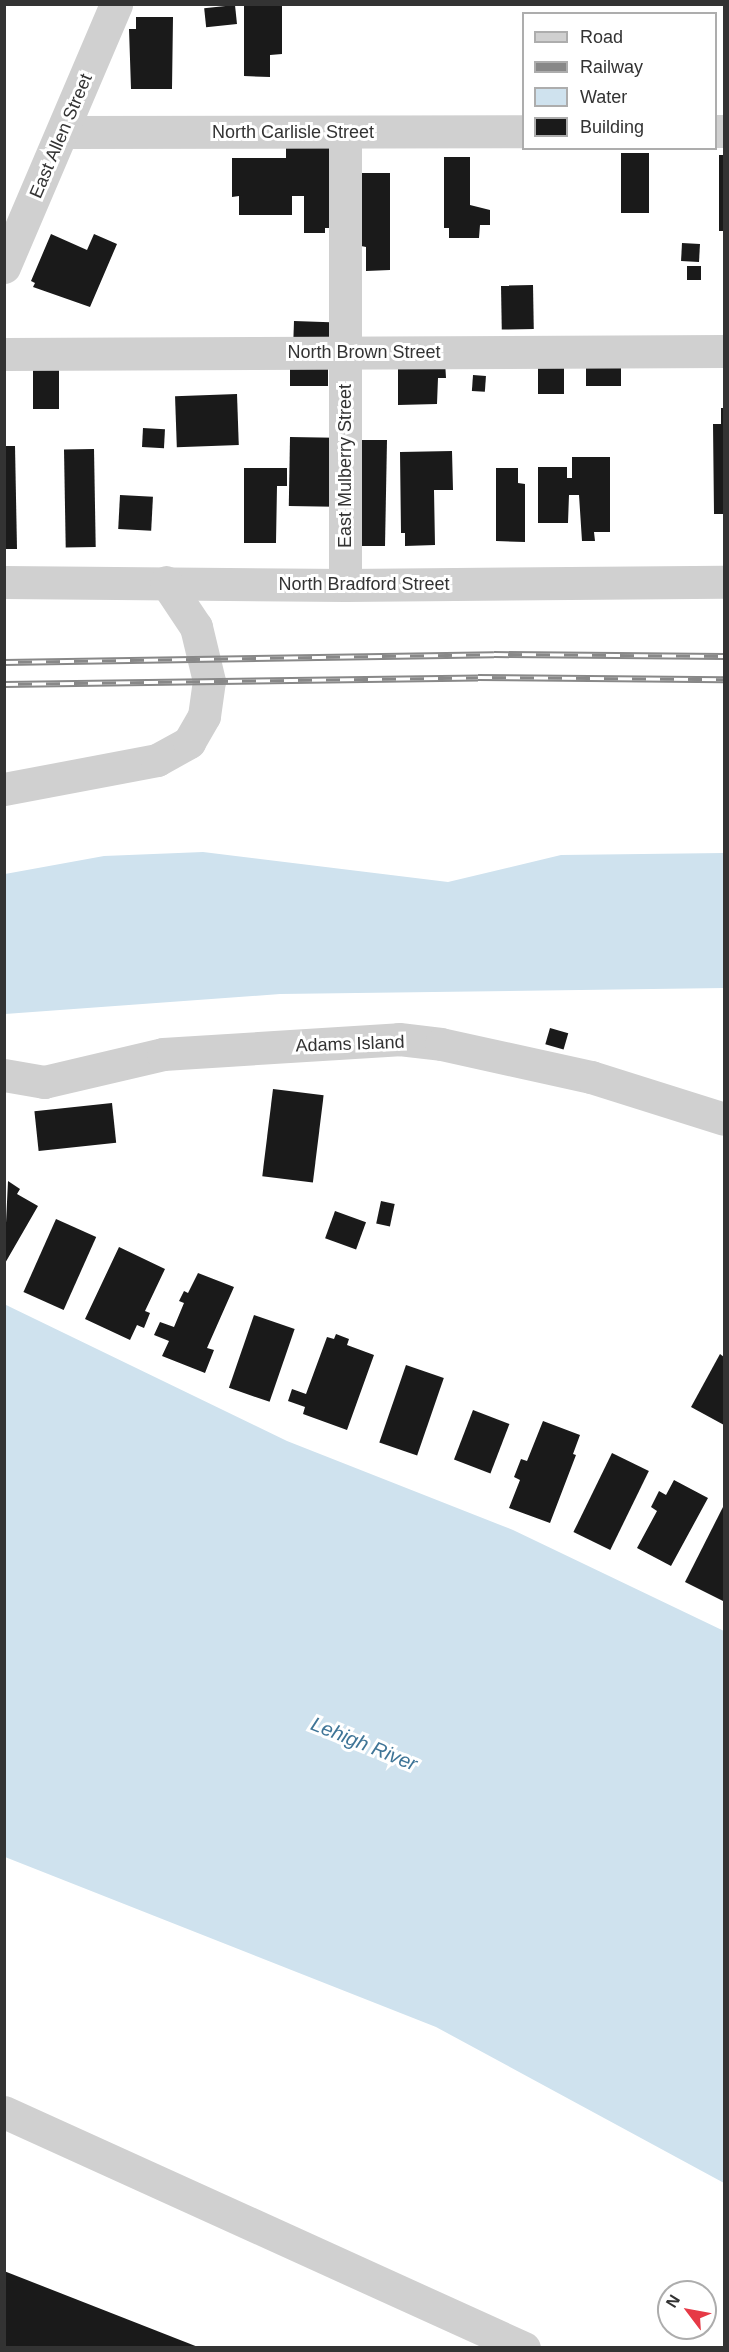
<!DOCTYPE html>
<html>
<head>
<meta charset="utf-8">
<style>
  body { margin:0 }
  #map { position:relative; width:729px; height:2352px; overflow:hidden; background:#fff; font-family:Helvetica,sans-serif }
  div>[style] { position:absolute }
  .water>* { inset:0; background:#cfe2ee }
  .building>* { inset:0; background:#1a1a1a; transform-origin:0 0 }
  .minor>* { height:33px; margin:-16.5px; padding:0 16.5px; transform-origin:16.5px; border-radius:16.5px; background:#d0d0d0 }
  .rail>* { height:7px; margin-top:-3.5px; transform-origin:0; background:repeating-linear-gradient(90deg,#fff 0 14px,#888 0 28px); box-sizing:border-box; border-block:2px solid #888 }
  span { translate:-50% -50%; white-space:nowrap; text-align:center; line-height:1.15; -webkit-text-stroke:6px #fff; paint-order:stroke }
  .street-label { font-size:18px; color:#333 }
  .water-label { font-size:20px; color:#3f7597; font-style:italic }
  .frame { position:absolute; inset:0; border:6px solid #333; pointer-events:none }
  .legend { position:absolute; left:522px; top:12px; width:195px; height:138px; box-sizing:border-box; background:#fff; border:2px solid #adadad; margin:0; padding:8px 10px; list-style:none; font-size:18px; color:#333 }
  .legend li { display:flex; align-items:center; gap:12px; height:30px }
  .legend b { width:30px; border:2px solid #adadad }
  .north { position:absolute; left:657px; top:2280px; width:60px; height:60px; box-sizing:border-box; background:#fff; border:2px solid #adadad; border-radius:50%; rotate:302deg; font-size:16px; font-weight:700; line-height:24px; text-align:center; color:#333 }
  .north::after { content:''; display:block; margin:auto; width:21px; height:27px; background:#e63946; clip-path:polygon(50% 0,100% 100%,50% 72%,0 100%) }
</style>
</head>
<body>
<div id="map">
  <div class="water">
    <i style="clip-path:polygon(203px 852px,448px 882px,561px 855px,724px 853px,724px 988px,280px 994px,5px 1014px,5px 874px,104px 856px)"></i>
    <i style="clip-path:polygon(4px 1304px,287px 1441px,513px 1530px,724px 1631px,724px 2183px,436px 2027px,5px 1857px)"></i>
  </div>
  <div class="building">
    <i style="clip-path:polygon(244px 4px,282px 4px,282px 54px,270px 55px,270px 77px,244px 76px)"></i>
    <i style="left:235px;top:5px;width:19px;height:31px;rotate:84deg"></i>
    <i style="clip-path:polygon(136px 17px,173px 17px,172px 89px,131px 89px,129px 29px,136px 29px)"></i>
    <i style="clip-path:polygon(335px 144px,335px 228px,325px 228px,325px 233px,304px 233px,304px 196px,292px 196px,292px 215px,239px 215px,239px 196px,232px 197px,232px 158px,286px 158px,286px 147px)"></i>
    <i style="left:621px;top:153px;width:28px;height:60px"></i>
    <i style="left:719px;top:155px;width:5px;height:76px"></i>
    <i style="clip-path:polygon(444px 157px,470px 157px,470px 205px,490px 210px,490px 225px,480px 225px,479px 238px,449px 238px,449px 228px,444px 228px)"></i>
    <i style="clip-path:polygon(360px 173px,390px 173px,390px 270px,366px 271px,366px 247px,361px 246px)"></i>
    <i style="clip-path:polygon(51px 234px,87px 250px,94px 234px,117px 244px,90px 307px,33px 287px,35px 283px,31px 281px)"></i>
    <i style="left:682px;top:243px;width:18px;height:18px;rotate:3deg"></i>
    <i style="left:687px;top:266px;width:14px;height:14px"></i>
    <i style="left:533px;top:285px;width:44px;height:32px;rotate:89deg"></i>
    <i style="left:294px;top:321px;width:36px;height:25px;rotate:2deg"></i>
    <i style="clip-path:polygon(398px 361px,445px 361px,446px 378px,438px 378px,437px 404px,398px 405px)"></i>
    <i style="left:538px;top:363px;width:26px;height:31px"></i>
    <i style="left:290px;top:364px;width:38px;height:22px"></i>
    <i style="left:621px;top:367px;width:19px;height:35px;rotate:90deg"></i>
    <i style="left:33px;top:368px;width:26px;height:41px"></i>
    <i style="left:473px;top:375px;width:13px;height:16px;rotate:4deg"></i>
    <i style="left:237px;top:394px;width:51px;height:62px;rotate:88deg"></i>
    <i style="clip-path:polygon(721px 408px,724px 408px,724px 514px,714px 514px,713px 424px,721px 424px)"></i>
    <i style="left:143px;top:428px;width:22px;height:19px;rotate:3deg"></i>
    <i style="left:290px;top:437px;width:45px;height:69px;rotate:1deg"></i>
    <i style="clip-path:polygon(354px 440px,387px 440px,385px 546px,358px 546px)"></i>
    <i style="clip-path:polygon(4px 446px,15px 446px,17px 549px,4px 549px)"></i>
    <i style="left:94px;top:449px;width:98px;height:30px;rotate:89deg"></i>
    <i style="clip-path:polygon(452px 451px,453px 490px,434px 490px,435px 545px,405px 546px,405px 533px,401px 533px,400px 452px)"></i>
    <i style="clip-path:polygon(572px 457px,610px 457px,610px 532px,594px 532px,595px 541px,582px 541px,579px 495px,569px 495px,568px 523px,538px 523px,538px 467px,567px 467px,567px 478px,572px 478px)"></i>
    <i style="clip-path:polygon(244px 468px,287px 468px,287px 486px,277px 486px,276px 543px,244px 543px)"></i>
    <i style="clip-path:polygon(496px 468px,518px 468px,518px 483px,525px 484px,525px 542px,496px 541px)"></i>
    <i style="left:120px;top:495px;width:33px;height:34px;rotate:3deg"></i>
    <i style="left:550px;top:1028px;width:19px;height:17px;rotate:16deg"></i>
    <i style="left:273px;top:1089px;width:51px;height:88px;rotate:7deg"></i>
    <i style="left:112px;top:1103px;width:40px;height:78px;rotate:84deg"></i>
    <i style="clip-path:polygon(8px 1181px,20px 1189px,17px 1194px,38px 1206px,4px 1265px)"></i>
    <i style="left:381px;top:1201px;width:14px;height:23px;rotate:12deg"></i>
    <i style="left:335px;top:1211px;width:33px;height:29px;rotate:20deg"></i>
    <i style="left:56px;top:1219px;width:44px;height:80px;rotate:24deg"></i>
    <i style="clip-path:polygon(119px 1247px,165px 1269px,145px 1311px,150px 1313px,144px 1328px,137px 1325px,130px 1340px,85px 1319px)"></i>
    <i style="clip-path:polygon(198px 1273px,234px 1287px,207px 1348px,214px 1350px,205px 1373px,162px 1356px,169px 1341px,154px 1335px,160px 1322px,174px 1327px,184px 1303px,179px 1301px,184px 1291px,188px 1293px)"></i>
    <i style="left:254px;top:1315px;width:43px;height:77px;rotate:19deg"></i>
    <i style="clip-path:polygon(336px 1334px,349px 1339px,347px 1345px,374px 1355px,347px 1430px,303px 1414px,305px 1407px,288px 1401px,292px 1389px,306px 1394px,327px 1337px,334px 1339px)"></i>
    <i style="clip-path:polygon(720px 1354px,724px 1357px,724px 1425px,691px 1407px)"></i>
    <i style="left:406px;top:1365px;width:40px;height:82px;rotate:19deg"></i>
    <i style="left:473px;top:1410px;width:39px;height:53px;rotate:21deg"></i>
    <i style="clip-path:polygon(543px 1421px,580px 1435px,573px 1454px,576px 1455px,550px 1523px,509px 1508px,520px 1480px,514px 1477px,521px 1459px,527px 1461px)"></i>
    <i style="left:612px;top:1453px;width:41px;height:88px;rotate:26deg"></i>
    <i style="clip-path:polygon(674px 1480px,708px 1498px,671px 1566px,637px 1548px,657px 1511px,651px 1507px,659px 1491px,666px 1495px)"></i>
    <i style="clip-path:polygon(724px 1505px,724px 1597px,723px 1601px,685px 1582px)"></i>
    <i style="clip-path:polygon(4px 2271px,198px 2347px,198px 2348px,4px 2348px)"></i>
  </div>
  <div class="minor">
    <i style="left:716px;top:131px;width:8px"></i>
    <i style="left:63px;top:132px;width:461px;rotate:-0.1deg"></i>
    <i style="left:4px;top:267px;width:286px;rotate:-66.9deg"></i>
    <i style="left:4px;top:354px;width:720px;rotate:-0.24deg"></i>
    <i style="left:4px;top:582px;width:341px;rotate:0.5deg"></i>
    <i style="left:345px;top:585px;width:379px;rotate:-0.5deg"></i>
    <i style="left:345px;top:585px;width:453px;rotate:-90deg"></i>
    <i style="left:4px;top:789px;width:156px;rotate:-10.7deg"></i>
    <i style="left:157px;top:760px;width:37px;rotate:-29deg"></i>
    <i style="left:189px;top:742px;width:30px;rotate:-60deg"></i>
    <i style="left:204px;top:716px;width:35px;rotate:-82deg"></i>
    <i style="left:209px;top:681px;width:56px;rotate:-103.5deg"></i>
    <i style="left:196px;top:627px;width:54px;rotate:-123.7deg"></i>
    <i style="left:4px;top:1075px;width:41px;rotate:9.9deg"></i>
    <i style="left:44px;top:1082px;width:122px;rotate:-13.2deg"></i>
    <i style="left:163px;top:1054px;width:236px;rotate:-3.6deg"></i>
    <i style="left:399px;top:1039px;width:42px;rotate:6.8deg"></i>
    <i style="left:441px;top:1044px;width:154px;rotate:12.4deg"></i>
    <i style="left:591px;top:1077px;width:139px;rotate:17.5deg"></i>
    <i style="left:4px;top:2112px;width:571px;rotate:24.41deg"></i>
  </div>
  <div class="rail">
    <i style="left:4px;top:662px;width:490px;rotate:-0.9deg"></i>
    <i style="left:494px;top:654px;width:230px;rotate:0.5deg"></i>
    <i style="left:4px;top:684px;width:474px;rotate:-0.8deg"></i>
    <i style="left:478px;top:677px;width:246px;rotate:0.5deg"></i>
  </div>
  <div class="street-label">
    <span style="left:293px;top:132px">North Carlisle Street</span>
    <span style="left:61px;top:136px;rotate:-67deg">East Allen Street</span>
    <span style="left:364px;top:352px">North Brown Street</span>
    <span style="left:345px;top:466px;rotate:-90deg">East Mulberry Street</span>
    <span style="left:364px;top:584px">North Bradford Street</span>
    <span style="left:350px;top:1044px;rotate:-2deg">Adams Island</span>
  </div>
  <div class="water-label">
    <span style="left:364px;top:1744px;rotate:22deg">Lehigh River</span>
  </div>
  <div class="frame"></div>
  <ul class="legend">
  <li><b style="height:8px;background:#d0d0d0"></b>Road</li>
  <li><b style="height:8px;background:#888"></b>Railway</li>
  <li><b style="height:16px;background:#cfe2ee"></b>Water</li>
  <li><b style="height:16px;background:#1a1a1a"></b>Building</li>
  </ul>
  <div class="north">N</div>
</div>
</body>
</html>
